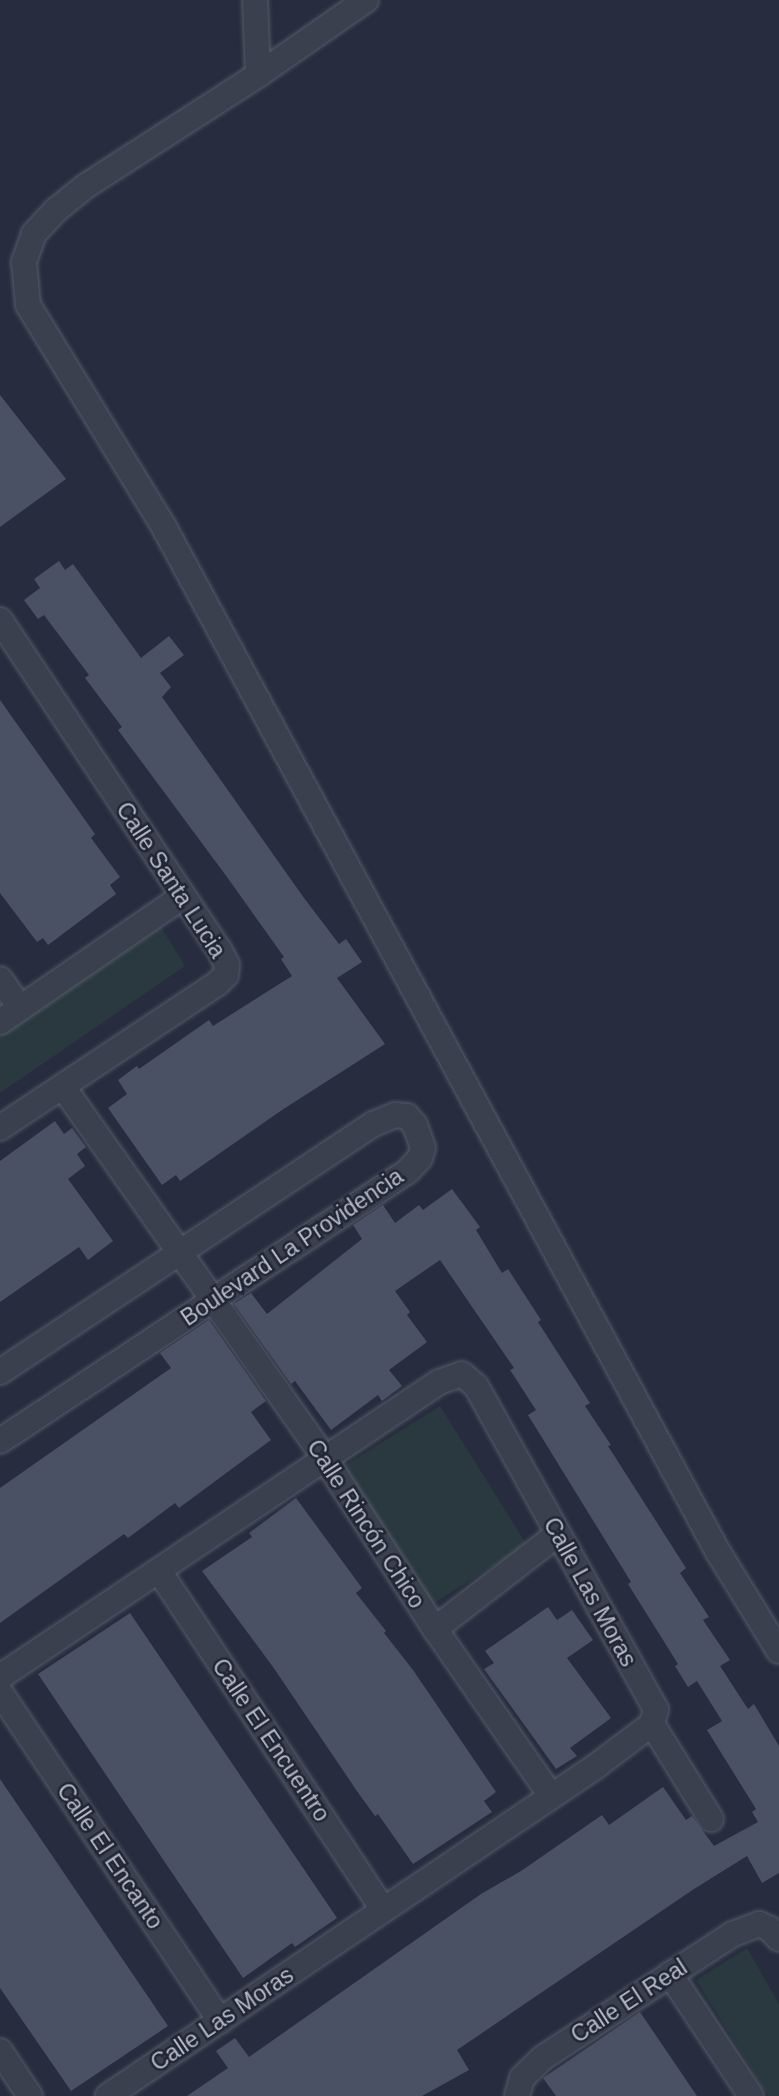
<!DOCTYPE html>
<html>
<head>
<meta charset="utf-8">
<style>
  body { margin:0 }
  #map { position:relative; width:779px; height:2096px; overflow:hidden; background:#272d3e; font-family:Helvetica,sans-serif }
  div>[style] { position:absolute }
  .green>* { inset:0; background:#29393f; transform-origin:0 0 }
  .building>* { inset:0; background:#4b5165 }
  .roads { filter:drop-shadow(0 0 2px #555b69) drop-shadow(0 0 2px #555b69) }
  .street>* { height:24px; margin:-12px; padding:0 12px; transform-origin:12px; border-radius:12px; background:#3a404e }
  span { translate:-50% -50%; white-space:nowrap; text-align:center; line-height:1.15; -webkit-text-stroke:5px #1f2533; paint-order:stroke }
  .street-label { font-size:23px; color:#b7bbc9 }
</style>
</head>
<body>
<div id="map">
  <div class="green">
    <i style="clip-path:polygon(160px 925px,185px 966px,0 1093px,0 1032px)"></i>
    <i style="left:440px;top:1406px;width:164px;height:123px;rotate:58deg"></i>
    <i style="clip-path:polygon(747px 1948px,779px 2004px,779px 2096px,768px 2096px,696px 1980px)"></i>
  </div>
  <div class="building">
    <i style="clip-path:polygon(0 395px,66px 479px,0 527px)"></i>
    <i style="clip-path:polygon(59px 561px,65px 570px,73px 564px,141px 658px,169px 636px,184px 655px,160px 673px,171px 687px,162px 697px,304px 898px,339px 944px,346px 939px,362px 962px,337px 978px,385px 1044px,282px 1110px,180px 1181px,176px 1175px,162px 1185px,108px 1108px,127px 1094px,118px 1080px,137px 1066px,139px 1069px,209px 1020px,213px 1026px,292px 976px,281px 959px,284px 957px,227px 877px,118px 730px,122px 727px,85px 678px,89px 675px,44px 615px,38px 619px,24px 600px,40px 588px,34px 579px)"></i>
    <i style="clip-path:polygon(0 700px,95px 834px,91px 838px,120px 877px,110px 885px,116px 894px,48px 945px,43px 938px,37px 942px,0 893px)"></i>
    <i style="clip-path:polygon(55px 1121px,64px 1134px,72px 1128px,86px 1147px,77px 1154px,85px 1166px,68px 1179px,113px 1241px,88px 1260px,79px 1247px,0 1302px,0 1161px)"></i>
    <i style="clip-path:polygon(452px 1189px,480px 1227px,476px 1230px,502px 1273px,508px 1269px,541px 1320px,538px 1322px,590px 1403px,585px 1406px,611px 1445px,608px 1446px,686px 1568px,680px 1573px,709px 1617px,703px 1620px,730px 1660px,720px 1666px,748px 1709px,754px 1704px,779px 1746px,779px 1873px,762px 1883px,747px 1856px,694px 1889px,457px 2050px,469px 2070px,422px 2096px,187px 2096px,228px 2068px,216px 2051px,235px 2038px,249px 2057px,481px 1894px,521px 1871px,602px 1815px,609px 1825px,663px 1787px,686px 1820px,692px 1816px,714px 1846px,758px 1822px,752px 1812px,756px 1809px,707px 1730px,722px 1721px,697px 1681px,688px 1687px,675px 1666px,678px 1664px,628px 1584px,631px 1582px,528px 1415px,536px 1410px,510px 1370px,514px 1368px,440px 1260px,395px 1291px,410px 1312px,407px 1315px,427px 1342px,389px 1370px,402px 1386px,382px 1401px,378px 1395px,331px 1430px,295px 1381px,291px 1384px,234px 1304px,251px 1293px,267px 1314px,362px 1239px,353px 1225px,383px 1205px,395px 1223px,419px 1205px,423px 1210px)"></i>
    <i style="clip-path:polygon(209px 1320px,266px 1401px,251px 1412px,271px 1440px,179px 1508px,175px 1503px,128px 1538px,124px 1534px,0 1623px,0 1488px,171px 1368px,160px 1353px)"></i>
    <i style="clip-path:polygon(296px 1498px,362px 1588px,356px 1593px,386px 1631px,384px 1633px,413px 1670px,496px 1792px,484px 1801px,492px 1812px,413px 1864px,378px 1814px,375px 1816px,359px 1794px,273px 1667px,202px 1571px,252px 1537px,249px 1533px)"></i>
    <i style="clip-path:polygon(548px 1607px,557px 1620px,572px 1610px,593px 1640px,567px 1658px,611px 1718px,570px 1748px,577px 1756px,556px 1769px,484px 1669px,494px 1663px,485px 1651px)"></i>
    <i style="clip-path:polygon(130px 1613px,337px 1918px,295px 1947px,292px 1943px,243px 1978px,38px 1674px)"></i>
    <i style="clip-path:polygon(0 1779px,168px 2026px,71px 2091px,0 1988px)"></i>
    <i style="clip-path:polygon(640px 2012px,697px 2096px,556px 2096px,543px 2078px)"></i>
  </div>
  <div class="roads">
    <div class="street">
      <i style="left:255px;top:0;width:75px;rotate:87.7deg"></i>
      <i style="left:366px;top:0;width:131px;rotate:145.2deg"></i>
      <i style="left:258px;top:75px;width:203px;rotate:147.2deg"></i>
      <i style="left:87px;top:185px;width:40px;rotate:141deg"></i>
      <i style="left:56px;top:210px;width:33px;rotate:133deg"></i>
      <i style="left:34px;top:234px;width:30px;rotate:110deg"></i>
      <i style="left:24px;top:262px;width:43px;rotate:84.7deg"></i>
      <i style="left:28px;top:305px;width:263px;rotate:58.5deg"></i>
      <i style="left:165px;top:529px;width:1163px;rotate:61.61deg"></i>
      <i style="left:718px;top:1552px;width:116px;rotate:58.4deg"></i>
      <i style="left:0;top:620px;width:397px;rotate:56.4deg"></i>
      <i style="left:220px;top:951px;width:16px;rotate:63deg"></i>
      <i style="left:227px;top:965px;width:10px;rotate:96deg"></i>
      <i style="left:226px;top:975px;width:11px;rotate:135deg"></i>
      <i style="left:218px;top:983px;width:262px;rotate:146.4deg"></i>
      <i style="left:0;top:979px;width:35px;rotate:55deg"></i>
      <i style="left:0;top:1022px;width:222px;rotate:-34.5deg"></i>
      <i style="left:63px;top:1087px;width:455px;rotate:54.8deg"></i>
      <i style="left:325px;top:1459px;width:202px;rotate:57.1deg"></i>
      <i style="left:435px;top:1629px;width:203px;rotate:55.2deg"></i>
      <i style="left:0;top:1372px;width:448px;rotate:-33.6deg"></i>
      <i style="left:373px;top:1124px;width:24px;rotate:-22deg"></i>
      <i style="left:395px;top:1115px;width:12px;rotate:5deg"></i>
      <i style="left:407px;top:1116px;width:12px;rotate:48deg"></i>
      <i style="left:415px;top:1125px;width:24px;rotate:71deg"></i>
      <i style="left:423px;top:1148px;width:10px;rotate:107deg"></i>
      <i style="left:420px;top:1158px;width:18px;rotate:133deg"></i>
      <i style="left:408px;top:1171px;width:489px;rotate:146.5deg"></i>
      <i style="left:159px;top:1571px;width:405px;rotate:56.5deg"></i>
      <i style="left:435px;top:1629px;width:155px;rotate:-37.7deg"></i>
      <i style="left:0;top:1677px;width:529px;rotate:-33.9deg"></i>
      <i style="left:439px;top:1382px;width:24px;rotate:-19deg"></i>
      <i style="left:462px;top:1374px;width:18px;rotate:41deg"></i>
      <i style="left:476px;top:1386px;width:370px;rotate:60.9deg"></i>
      <i style="left:656px;top:1709px;width:16px;rotate:105deg"></i>
      <i style="left:652px;top:1724px;width:71px;rotate:143deg"></i>
      <i style="left:595px;top:1767px;width:588px;rotate:145.96deg"></i>
      <i style="left:0;top:1692px;width:396px;rotate:56.2deg"></i>
      <i style="left:652px;top:1724px;width:112px;rotate:58.2deg"></i>
      <i style="left:670px;top:1974px;width:146px;rotate:56.4deg"></i>
      <i style="left:0;top:2051px;width:54px;rotate:56.3deg"></i>
      <i style="left:517px;top:2096px;width:19px;rotate:-74deg"></i>
      <i style="left:522px;top:2078px;width:30px;rotate:-44deg"></i>
      <i style="left:544px;top:2057px;width:225px;rotate:-33.1deg"></i>
      <i style="left:733px;top:1934px;width:28px;rotate:-21deg"></i>
      <i style="left:759px;top:1924px;width:12px;rotate:24deg"></i>
      <i style="left:770px;top:1929px;width:13px;rotate:48deg"></i>
    </div>
  </div>
  <div class="street-label">
    <span style="left:171px;top:880px;rotate:57deg">Calle Santa Lucia</span>
    <span style="left:292px;top:1247px;rotate:-34deg">Boulevard La Providencia</span>
    <span style="left:366px;top:1524px;rotate:57deg">Calle Rincón Chico</span>
    <span style="left:590px;top:1592px;rotate:61deg">Calle Las Moras</span>
    <span style="left:271px;top:1740px;rotate:56deg">Calle El Encuentro</span>
    <span style="left:110px;top:1856px;rotate:56deg">Calle El Encanto</span>
    <span style="left:629px;top:2001px;rotate:-33deg">Calle El Real</span>
    <span style="left:222px;top:2019px;rotate:-34deg">Calle Las Moras</span>
  </div>
</div>
</body>
</html>
